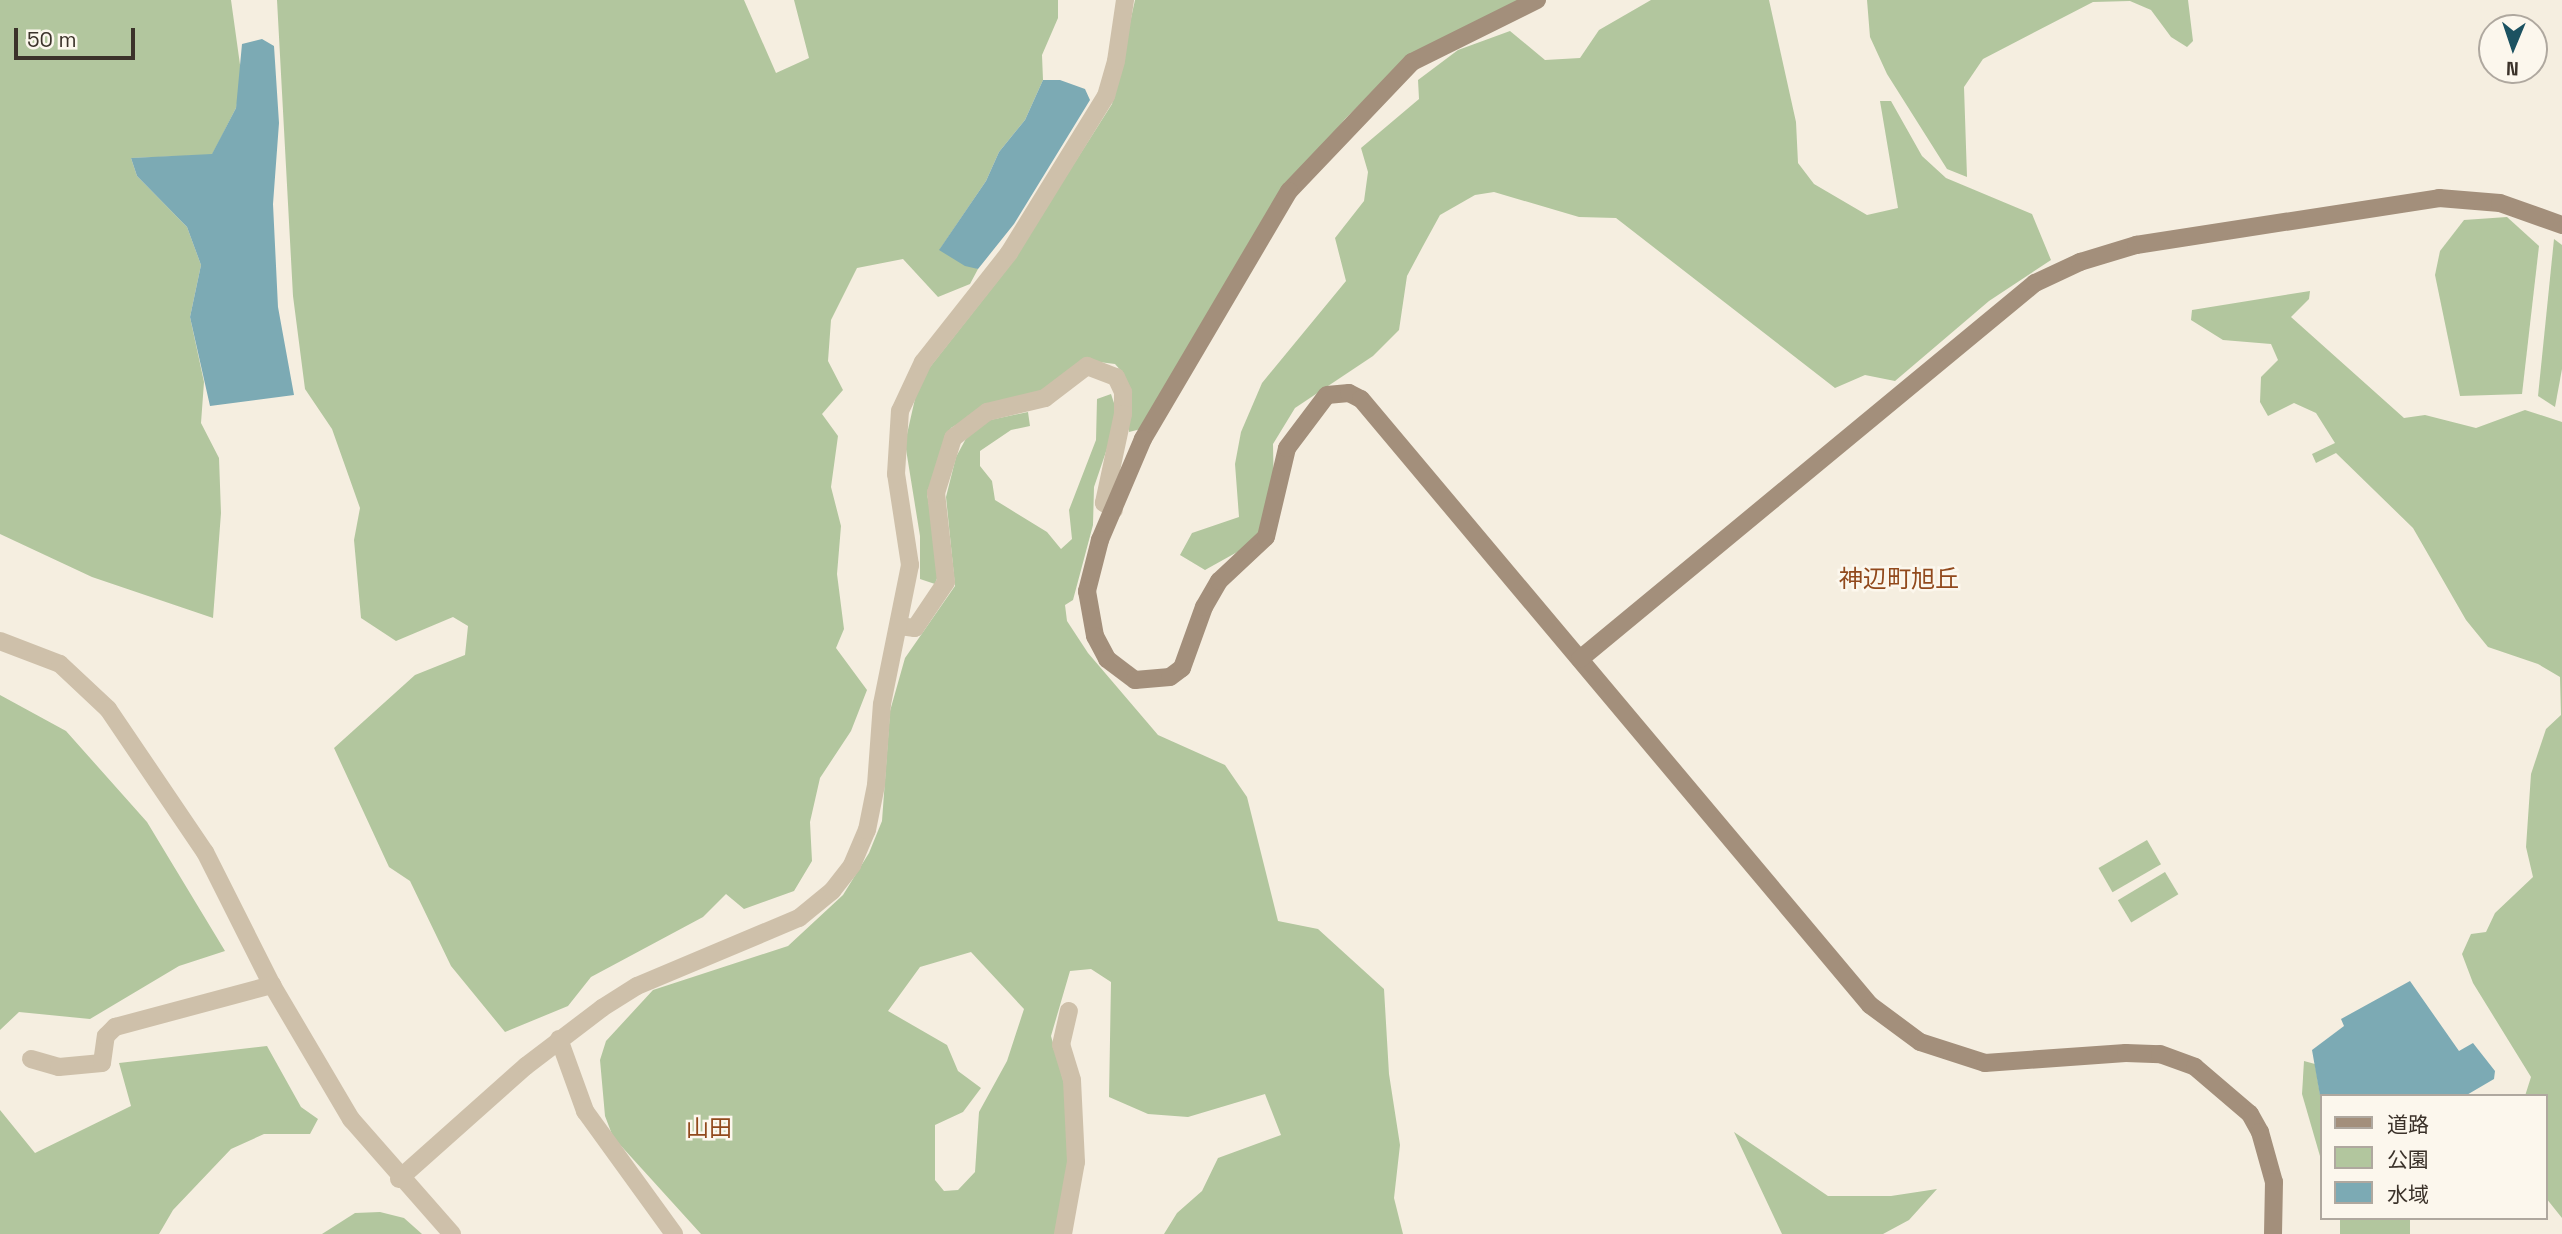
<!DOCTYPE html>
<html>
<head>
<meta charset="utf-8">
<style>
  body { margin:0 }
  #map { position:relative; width:2562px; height:1234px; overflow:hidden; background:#f5eee0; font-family:"Space Grotesk","Noto Sans JP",sans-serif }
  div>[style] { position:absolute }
  .green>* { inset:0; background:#b2c69e; transform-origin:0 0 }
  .water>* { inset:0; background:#7caab4 }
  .street>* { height:18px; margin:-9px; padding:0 9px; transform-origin:9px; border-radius:9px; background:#cec0aa }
  .secondary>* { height:18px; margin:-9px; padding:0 9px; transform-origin:9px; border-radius:9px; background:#a38f7b }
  span { translate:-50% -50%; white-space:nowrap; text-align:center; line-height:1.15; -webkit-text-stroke:5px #fcf7ed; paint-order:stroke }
  .neighbourhood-label { font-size:23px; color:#91491c }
  .quarter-label { font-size:24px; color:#91491c }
  .legend { position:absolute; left:2320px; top:1094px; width:228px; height:126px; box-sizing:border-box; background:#fcf7ed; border:2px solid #afa89f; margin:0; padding:9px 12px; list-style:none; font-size:21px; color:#3b322a }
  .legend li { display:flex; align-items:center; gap:14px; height:35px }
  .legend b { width:35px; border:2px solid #afa89f }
  .north { position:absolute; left:2478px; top:14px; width:70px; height:70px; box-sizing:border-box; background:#fcf7ed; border:2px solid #afa89f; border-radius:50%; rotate:182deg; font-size:19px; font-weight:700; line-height:28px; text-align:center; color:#3b322a }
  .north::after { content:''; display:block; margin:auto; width:24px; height:32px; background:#1c5261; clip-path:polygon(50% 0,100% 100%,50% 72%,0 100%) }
  .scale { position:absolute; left:14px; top:28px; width:121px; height:32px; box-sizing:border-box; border:4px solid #3b322a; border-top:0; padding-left:9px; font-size:21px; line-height:24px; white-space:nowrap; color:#3b322a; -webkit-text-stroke:5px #fcf7ed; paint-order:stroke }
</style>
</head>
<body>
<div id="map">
  <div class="green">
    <i style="clip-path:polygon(0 0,231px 0,242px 79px,236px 108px,212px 155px,131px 158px,137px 176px,187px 227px,201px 265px,190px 317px,204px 382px,201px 423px,219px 458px,221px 513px,213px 618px,92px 577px,0 534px)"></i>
    <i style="clip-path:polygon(277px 0,744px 0,776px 73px,809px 58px,794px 0,1058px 0,1058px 18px,1042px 55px,1043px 80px,1025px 120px,999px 152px,986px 181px,940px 249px,978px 269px,970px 284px,938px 297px,903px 259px,857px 268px,831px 320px,828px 361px,843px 390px,822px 414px,838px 436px,831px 487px,841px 526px,837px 574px,844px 629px,836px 648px,867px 690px,851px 731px,820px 778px,810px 822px,812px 861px,794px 891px,744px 909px,726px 894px,703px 917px,591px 977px,568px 1006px,505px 1032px,451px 966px,410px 881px,389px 867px,334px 748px,415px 675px,465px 655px,468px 626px,453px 617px,396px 641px,361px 618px,354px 540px,360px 508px,332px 429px,305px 389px,293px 296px)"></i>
    <i style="clip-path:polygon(1135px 0,1533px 0,1394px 71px,1345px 119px,1289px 187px,1141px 429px,1129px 432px,1128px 386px,1123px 373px,1115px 364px,1099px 362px,1046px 392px,984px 408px,951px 428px,927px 493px,940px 570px,935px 584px,920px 579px,920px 536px,905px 443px,919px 381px,1007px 269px,1112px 104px)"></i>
    <i style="clip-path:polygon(1651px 0,1769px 0,1796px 122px,1798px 163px,1814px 184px,1867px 215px,1898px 208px,1880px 101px,1891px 101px,1922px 156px,1946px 178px,2032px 214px,2051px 260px,1989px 301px,1895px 381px,1865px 375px,1835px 388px,1616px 218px,1579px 217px,1494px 192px,1475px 195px,1440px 215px,1423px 246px,1407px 276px,1399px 330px,1373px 356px,1295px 408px,1273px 444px,1274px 497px,1257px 541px,1205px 570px,1180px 555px,1192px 533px,1239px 517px,1235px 464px,1241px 432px,1262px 383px,1346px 281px,1335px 238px,1364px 201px,1368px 172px,1361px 148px,1419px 99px,1418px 80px,1458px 50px,1510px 31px,1545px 60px,1580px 58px,1599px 30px)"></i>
    <i style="clip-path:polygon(1867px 0,2188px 0,2193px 41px,2187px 47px,2171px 37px,2151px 10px,2130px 1px,2093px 2px,1983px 59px,1964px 87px,1967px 177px,1947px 169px,1887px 74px,1870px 37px)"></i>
    <i style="clip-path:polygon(2507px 217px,2539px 246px,2522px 394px,2460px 396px,2435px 275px,2440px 251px,2464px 220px)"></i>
    <i style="clip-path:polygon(2554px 239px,2562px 245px,2562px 369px,2555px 407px,2538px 396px)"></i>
    <i style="clip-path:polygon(2310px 291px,2309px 299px,2291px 317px,2404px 418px,2425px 415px,2476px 428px,2525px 410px,2562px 422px,2562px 1218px,2546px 1198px,2546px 1096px,2525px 1096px,2531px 1077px,2473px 983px,2462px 954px,2471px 934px,2486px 932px,2495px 913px,2533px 877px,2526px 847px,2531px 774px,2546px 729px,2561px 715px,2560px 677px,2538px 664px,2488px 647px,2466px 620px,2413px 528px,2336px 453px,2316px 463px,2312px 454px,2335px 443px,2316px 413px,2294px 403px,2268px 416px,2260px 402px,2261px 377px,2278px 360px,2271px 344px,2223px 340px,2191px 320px,2192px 310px)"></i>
    <i style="clip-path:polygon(evenodd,1111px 394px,1116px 409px,1111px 437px,1094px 487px,1093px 525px,1073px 600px,1065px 605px,1067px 621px,1088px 653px,1158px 735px,1225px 765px,1247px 797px,1278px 921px,1318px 929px,1384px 989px,1389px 1074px,1400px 1145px,1394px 1198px,1403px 1234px,1164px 1234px,1177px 1213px,1202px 1191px,1218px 1158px,1281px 1135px,1265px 1094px,1188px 1117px,1148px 1114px,1109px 1097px,1111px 982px,1091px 969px,1070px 971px,1051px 1036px,1065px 1087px,1075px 1158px,1057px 1234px,701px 1234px,613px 1137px,605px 1116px,600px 1060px,606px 1041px,653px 990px,788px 946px,843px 895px,869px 853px,882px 821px,890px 711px,905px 658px,955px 586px,946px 497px,956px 457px,969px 433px,990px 420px,1028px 412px,1030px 426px,1011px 430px,980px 451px,980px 466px,992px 481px,995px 500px,1047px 532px,1061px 549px,1072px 539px,1069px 510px,1096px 440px,1097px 399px,1111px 394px,971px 952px,1024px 1009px,1007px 1061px,979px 1112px,975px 1172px,958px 1190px,944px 1191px,935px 1180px,935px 1125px,963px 1112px,981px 1088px,958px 1071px,947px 1045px,888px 1011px,920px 967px,971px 952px)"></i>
    <i style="clip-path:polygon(0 695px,66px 731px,147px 822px,225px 951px,179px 966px,90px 1019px,19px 1012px,0 1030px)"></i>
    <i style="left:2147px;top:840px;width:28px;height:56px;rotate:60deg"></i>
    <i style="left:2165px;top:872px;width:26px;height:55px;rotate:59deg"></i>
    <i style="clip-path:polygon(267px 1046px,301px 1107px,318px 1119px,310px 1134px,264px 1134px,231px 1149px,173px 1210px,159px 1234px,0 1234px,0 1110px,35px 1153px,131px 1106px,119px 1063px)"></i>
    <i style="clip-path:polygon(2304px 1061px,2315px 1064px,2322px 1107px,2322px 1163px,2302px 1094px)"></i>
    <i style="clip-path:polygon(1734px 1132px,1828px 1196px,1891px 1196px,1937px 1189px,1909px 1220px,1883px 1234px,1782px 1234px)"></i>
    <i style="clip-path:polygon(380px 1212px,404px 1218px,422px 1234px,322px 1234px,355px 1213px)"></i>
    <i style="left:2340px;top:1218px;width:70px;height:16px"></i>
  </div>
  <div class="water">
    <i style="clip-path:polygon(262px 39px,274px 46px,279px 123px,273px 204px,278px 307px,294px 395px,210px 406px,190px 317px,201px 265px,187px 227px,137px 176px,131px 158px,212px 154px,236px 108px,242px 44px)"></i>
    <i style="clip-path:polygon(1043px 80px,1060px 80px,1085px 89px,1090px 100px,1014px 224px,978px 269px,965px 266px,939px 250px,986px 181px,999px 152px,1025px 120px)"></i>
    <i style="clip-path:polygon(2410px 981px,2459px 1051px,2473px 1043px,2495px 1071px,2494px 1079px,2465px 1096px,2322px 1096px,2322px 1107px,2312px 1050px,2344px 1026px,2341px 1019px)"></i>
  </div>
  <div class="street">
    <i style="left:900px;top:626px;width:15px;rotate:8deg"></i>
    <i style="left:915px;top:628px;width:55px;rotate:-56deg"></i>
    <i style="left:946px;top:582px;width:90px;rotate:-96.4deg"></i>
    <i style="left:936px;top:493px;width:58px;rotate:-72.8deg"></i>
    <i style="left:953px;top:438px;width:43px;rotate:-37.4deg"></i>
    <i style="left:987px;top:412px;width:60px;rotate:-13.6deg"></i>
    <i style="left:1045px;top:398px;width:53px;rotate:-37.3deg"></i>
    <i style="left:1087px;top:366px;width:31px;rotate:21deg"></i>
    <i style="left:1116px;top:377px;width:17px;rotate:65deg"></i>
    <i style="left:1123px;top:392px;width:22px;rotate:90deg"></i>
    <i style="left:1123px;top:414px;width:91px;rotate:102.1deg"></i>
    <i style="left:1104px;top:503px;width:12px;rotate:35deg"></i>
    <i style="left:0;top:641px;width:64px;rotate:21deg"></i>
    <i style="left:60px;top:664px;width:66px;rotate:43.2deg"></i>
    <i style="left:108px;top:709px;width:173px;rotate:55.9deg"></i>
    <i style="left:205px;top:852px;width:149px;rotate:63.3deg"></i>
    <i style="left:272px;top:985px;width:156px;rotate:59.5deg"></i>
    <i style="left:351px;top:1119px;width:153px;rotate:48.7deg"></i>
    <i style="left:559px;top:1039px;width:77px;rotate:70.1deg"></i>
    <i style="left:585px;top:1111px;width:152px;rotate:54.1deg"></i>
    <i style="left:31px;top:1059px;width:29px;rotate:16deg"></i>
    <i style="left:59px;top:1067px;width:43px;rotate:-5.3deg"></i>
    <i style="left:102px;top:1063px;width:27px;rotate:-82deg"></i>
    <i style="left:106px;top:1036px;width:13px;rotate:-45deg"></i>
    <i style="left:115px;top:1027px;width:163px;rotate:-15deg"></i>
    <i style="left:399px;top:1179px;width:170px;rotate:-41.7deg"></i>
    <i style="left:526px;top:1066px;width:96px;rotate:-37.3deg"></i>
    <i style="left:602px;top:1008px;width:41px;rotate:-32.2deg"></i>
    <i style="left:637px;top:986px;width:176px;rotate:-22.8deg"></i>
    <i style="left:799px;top:918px;width:43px;rotate:-39.3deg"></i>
    <i style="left:832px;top:891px;width:33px;rotate:-52deg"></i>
    <i style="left:852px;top:865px;width:38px;rotate:-67deg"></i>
    <i style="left:867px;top:830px;width:46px;rotate:-78.7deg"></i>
    <i style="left:876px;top:785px;width:81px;rotate:-85.8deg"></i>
    <i style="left:882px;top:704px;width:142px;rotate:-78.6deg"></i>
    <i style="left:910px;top:565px;width:92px;rotate:-98.7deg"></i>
    <i style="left:896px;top:474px;width:63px;rotate:-86.4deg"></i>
    <i style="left:900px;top:411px;width:54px;rotate:-64.9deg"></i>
    <i style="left:923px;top:362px;width:139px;rotate:-51.7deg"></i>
    <i style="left:1009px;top:253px;width:185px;rotate:-58.3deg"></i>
    <i style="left:1106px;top:96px;width:36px;rotate:-74deg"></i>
    <i style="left:1116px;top:61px;width:62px;rotate:-81.6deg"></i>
    <i style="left:1063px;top:1234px;width:73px;rotate:-79.8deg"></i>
    <i style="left:1076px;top:1162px;width:82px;rotate:-92.8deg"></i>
    <i style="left:1072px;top:1080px;width:37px;rotate:-107deg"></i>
    <i style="left:1061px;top:1045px;width:35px;rotate:-77deg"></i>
  </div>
  <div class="secondary">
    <i style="left:1537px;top:0;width:140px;rotate:153.6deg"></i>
    <i style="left:1412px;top:62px;width:178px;rotate:133.6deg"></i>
    <i style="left:1289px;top:191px;width:288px;rotate:120.5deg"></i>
    <i style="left:1143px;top:439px;width:110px;rotate:113.1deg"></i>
    <i style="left:1100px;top:540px;width:53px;rotate:104.3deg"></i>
    <i style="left:1087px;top:591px;width:46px;rotate:79.9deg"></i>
    <i style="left:1095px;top:636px;width:26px;rotate:62deg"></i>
    <i style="left:1107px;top:659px;width:35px;rotate:37deg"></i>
    <i style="left:1135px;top:680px;width:35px;rotate:-5deg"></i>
    <i style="left:1170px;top:677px;width:15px;rotate:-37deg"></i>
    <i style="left:1182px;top:668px;width:65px;rotate:-70.2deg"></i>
    <i style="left:1204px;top:607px;width:30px;rotate:-60deg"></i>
    <i style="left:1219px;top:581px;width:64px;rotate:-43.1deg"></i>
    <i style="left:1266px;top:537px;width:91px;rotate:-76.7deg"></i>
    <i style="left:1287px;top:448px;width:66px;rotate:-53deg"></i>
    <i style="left:1327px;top:395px;width:22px;rotate:-5deg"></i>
    <i style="left:1349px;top:393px;width:13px;rotate:27deg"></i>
    <i style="left:1361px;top:399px;width:791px;rotate:49.97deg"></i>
    <i style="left:1870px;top:1005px;width:62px;rotate:36.5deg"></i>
    <i style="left:1920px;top:1042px;width:68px;rotate:17.9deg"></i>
    <i style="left:1985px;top:1063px;width:141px;rotate:-4.1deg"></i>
    <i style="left:2126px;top:1053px;width:34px;rotate:2deg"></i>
    <i style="left:2160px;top:1054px;width:37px;rotate:20deg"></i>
    <i style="left:2195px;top:1067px;width:72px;rotate:40.5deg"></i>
    <i style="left:2250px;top:1114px;width:21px;rotate:61deg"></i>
    <i style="left:2260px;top:1132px;width:52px;rotate:74.4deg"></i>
    <i style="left:2274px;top:1182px;width:52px;rotate:91.1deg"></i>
    <i style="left:1580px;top:659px;width:590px;rotate:-39.57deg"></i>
    <i style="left:2035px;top:283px;width:50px;rotate:-25deg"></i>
    <i style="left:2080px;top:262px;width:59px;rotate:-16.9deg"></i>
    <i style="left:2136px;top:245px;width:307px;rotate:-8.8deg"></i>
    <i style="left:2439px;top:198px;width:61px;rotate:4.7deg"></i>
    <i style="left:2500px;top:203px;width:66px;rotate:19.5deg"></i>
  </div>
  <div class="neighbourhood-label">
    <span style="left:709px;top:1128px">山田</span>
  </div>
  <div class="quarter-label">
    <span style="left:1899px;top:579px">神辺町旭丘</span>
  </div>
  <ul class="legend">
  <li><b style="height:9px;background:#a38f7b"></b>道路</li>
  <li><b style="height:19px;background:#b2c69e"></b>公園</li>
  <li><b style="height:19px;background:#7caab4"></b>水域</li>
  </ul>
  <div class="north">N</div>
  <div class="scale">50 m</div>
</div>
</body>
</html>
